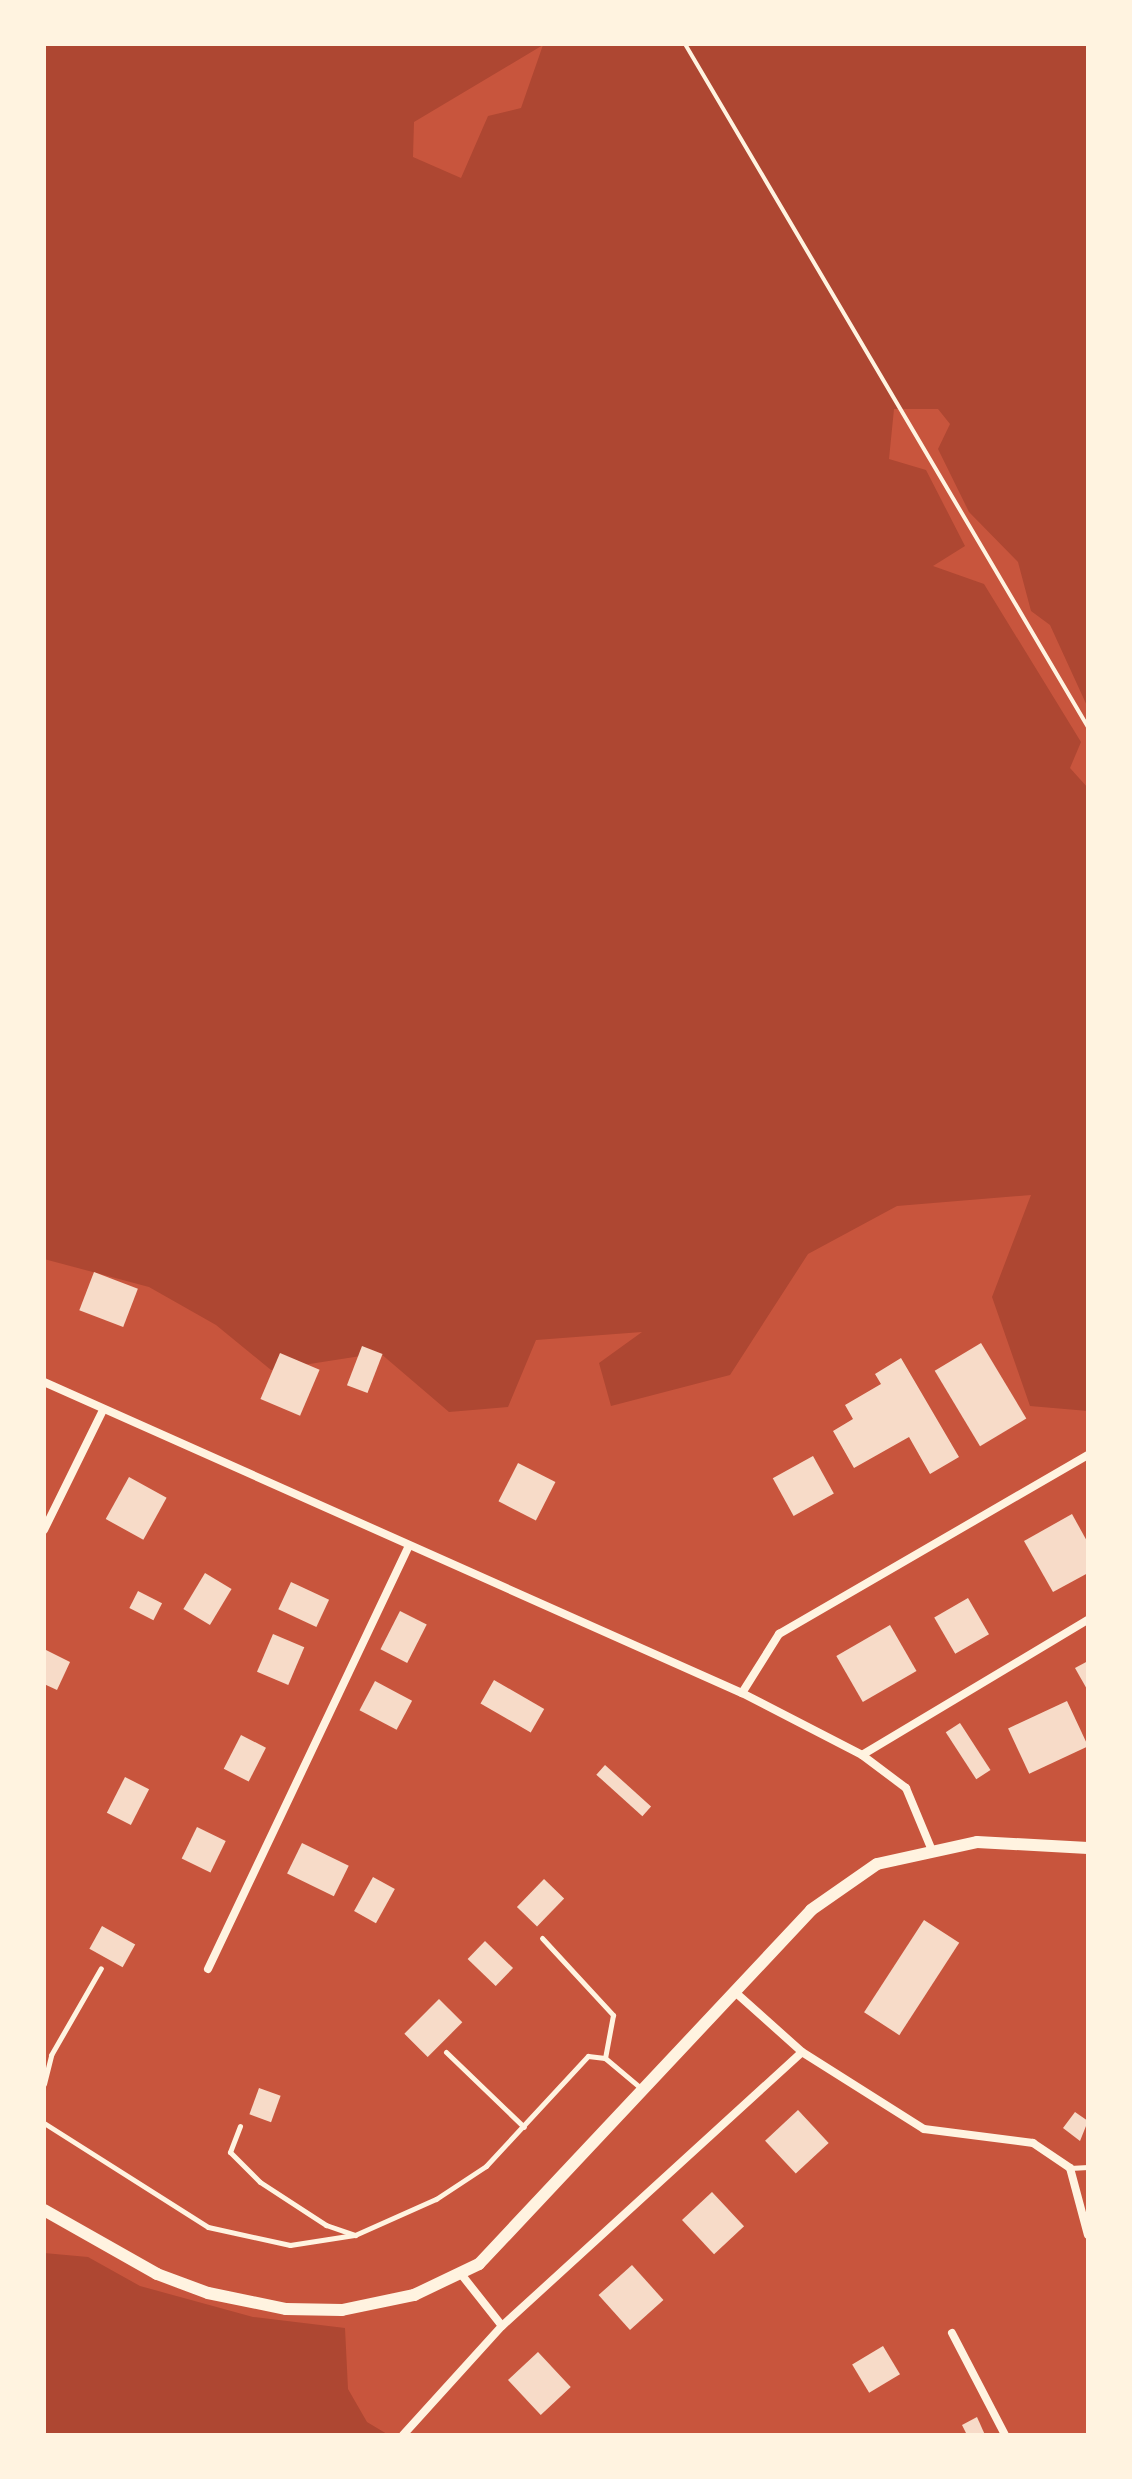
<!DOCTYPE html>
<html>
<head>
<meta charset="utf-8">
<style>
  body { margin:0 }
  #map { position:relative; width:1132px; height:2479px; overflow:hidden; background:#c8553d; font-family:Mulish,sans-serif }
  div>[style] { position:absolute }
  .green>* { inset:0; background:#ae4732 }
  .building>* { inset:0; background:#f7dbc8; transform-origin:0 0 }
  .path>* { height:4px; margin:-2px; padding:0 2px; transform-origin:2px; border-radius:2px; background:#fff3e0 }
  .service>* { height:5px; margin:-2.5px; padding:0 2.5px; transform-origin:2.5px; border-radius:2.5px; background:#fff3e0 }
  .minor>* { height:8px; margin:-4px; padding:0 4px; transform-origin:4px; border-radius:4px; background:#fff3e0 }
  .tertiary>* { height:12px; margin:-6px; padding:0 6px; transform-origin:6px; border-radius:6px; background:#fff3e0 }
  span { translate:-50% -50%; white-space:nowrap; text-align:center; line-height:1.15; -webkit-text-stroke:8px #fff3e0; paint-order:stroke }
  .frame { position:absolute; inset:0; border:46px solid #fff3e0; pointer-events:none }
</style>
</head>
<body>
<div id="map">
  <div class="green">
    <i style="clip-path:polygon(evenodd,44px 44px,1088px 44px,1088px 708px,1050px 625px,1031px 611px,1018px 562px,969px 512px,938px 449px,950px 424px,938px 409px,894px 409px,889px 459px,926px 470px,965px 546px,933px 566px,984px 584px,1081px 742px,1070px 768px,1088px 788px,1088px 1411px,1030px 1406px,992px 1297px,1031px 1195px,897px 1206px,808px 1254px,730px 1375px,611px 1406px,599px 1363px,642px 1332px,536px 1340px,508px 1407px,449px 1412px,380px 1353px,271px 1370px,216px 1325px,149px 1287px,44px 1259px,44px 44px,543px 45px,521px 108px,488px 116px,461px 178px,413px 157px,414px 122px,543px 45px)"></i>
    <i style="clip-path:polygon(44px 2253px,88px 2257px,140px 2286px,253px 2317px,345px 2328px,348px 2389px,367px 2422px,387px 2434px,44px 2435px)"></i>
  </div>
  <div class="building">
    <i style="left:94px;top:1272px;width:47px;height:41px;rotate:21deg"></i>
    <i style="left:981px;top:1343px;width:88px;height:54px;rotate:59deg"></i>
    <i style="left:362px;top:1346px;width:22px;height:42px;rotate:21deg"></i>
    <i style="left:280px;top:1353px;width:43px;height:50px;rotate:23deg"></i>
    <i style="clip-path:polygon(901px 1358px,959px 1457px,930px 1474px,909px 1437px,854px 1468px,833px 1431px,853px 1419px,845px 1405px,881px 1384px,875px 1374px)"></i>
    <i style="left:813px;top:1456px;width:43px;height:46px;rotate:61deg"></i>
    <i style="left:518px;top:1463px;width:42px;height:43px;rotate:27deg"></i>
    <i style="left:129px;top:1477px;width:43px;height:48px;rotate:29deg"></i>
    <i style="clip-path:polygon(1072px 1514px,1088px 1543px,1088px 1573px,1053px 1592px,1024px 1541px)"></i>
    <i style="left:205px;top:1573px;width:31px;height:42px;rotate:31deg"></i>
    <i style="left:291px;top:1582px;width:42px;height:30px;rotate:25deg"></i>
    <i style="left:138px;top:1591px;width:27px;height:19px;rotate:27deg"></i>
    <i style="left:968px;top:1598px;width:42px;height:39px;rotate:60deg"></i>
    <i style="left:400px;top:1611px;width:30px;height:43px;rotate:27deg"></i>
    <i style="left:890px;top:1625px;width:53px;height:62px;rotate:60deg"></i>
    <i style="left:273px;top:1634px;width:34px;height:41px;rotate:23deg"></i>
    <i style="clip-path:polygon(44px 1649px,70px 1662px,57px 1690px,44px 1684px)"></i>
    <i style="clip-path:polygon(1088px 1661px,1088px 1691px,1075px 1668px)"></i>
    <i style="left:494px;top:1680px;width:58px;height:27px;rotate:30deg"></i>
    <i style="left:375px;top:1681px;width:42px;height:33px;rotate:28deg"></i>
    <i style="left:1067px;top:1701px;width:50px;height:65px;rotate:65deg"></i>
    <i style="left:960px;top:1723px;width:56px;height:17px;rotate:57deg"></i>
    <i style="left:241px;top:1735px;width:28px;height:38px;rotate:27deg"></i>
    <i style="left:605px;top:1765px;width:62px;height:13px;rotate:42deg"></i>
    <i style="left:125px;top:1777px;width:27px;height:40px;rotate:27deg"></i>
    <i style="left:197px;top:1827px;width:32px;height:35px;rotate:26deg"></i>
    <i style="left:302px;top:1843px;width:52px;height:34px;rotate:26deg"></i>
    <i style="left:373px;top:1877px;width:25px;height:39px;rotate:29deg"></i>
    <i style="left:544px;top:1879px;width:28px;height:39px;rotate:44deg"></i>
    <i style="left:924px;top:1920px;width:42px;height:110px;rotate:33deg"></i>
    <i style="left:102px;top:1926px;width:38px;height:26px;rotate:29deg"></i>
    <i style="left:485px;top:1941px;width:39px;height:25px;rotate:44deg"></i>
    <i style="left:439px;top:1999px;width:33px;height:49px;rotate:45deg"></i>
    <i style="left:259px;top:2088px;width:23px;height:28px;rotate:20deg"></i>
    <i style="left:798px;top:2110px;width:45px;height:45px;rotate:47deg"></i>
    <i style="clip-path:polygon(1075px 2112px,1088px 2121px,1080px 2141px,1063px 2128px)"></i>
    <i style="left:712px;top:2192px;width:47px;height:41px;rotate:47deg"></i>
    <i style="left:632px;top:2265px;width:47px;height:45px;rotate:48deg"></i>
    <i style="left:883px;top:2346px;width:33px;height:36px;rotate:59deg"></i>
    <i style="left:538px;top:2352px;width:48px;height:41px;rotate:47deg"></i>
    <i style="clip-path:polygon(977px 2417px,985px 2435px,967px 2435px,962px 2425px)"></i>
  </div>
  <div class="path">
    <i style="left:685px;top:44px;width:793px;rotate:59.46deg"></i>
  </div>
  <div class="service">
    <i style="left:542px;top:1938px;width:105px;rotate:47.3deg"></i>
    <i style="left:613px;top:2015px;width:44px;rotate:100.5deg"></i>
    <i style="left:446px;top:2052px;width:108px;rotate:43.9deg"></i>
    <i style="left:44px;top:2084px;width:30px;rotate:-76deg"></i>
    <i style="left:51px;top:2055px;width:100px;rotate:-60.1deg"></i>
    <i style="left:44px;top:2123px;width:194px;rotate:32.4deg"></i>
    <i style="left:208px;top:2227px;width:84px;rotate:12.4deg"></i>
    <i style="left:290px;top:2245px;width:65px;rotate:-8.9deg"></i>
    <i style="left:240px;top:2126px;width:28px;rotate:111deg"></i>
    <i style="left:230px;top:2152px;width:42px;rotate:45deg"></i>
    <i style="left:260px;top:2182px;width:79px;rotate:33.1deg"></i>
    <i style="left:326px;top:2225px;width:31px;rotate:19deg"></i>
    <i style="left:355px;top:2235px;width:89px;rotate:-24deg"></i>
    <i style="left:436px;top:2199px;width:60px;rotate:-33.4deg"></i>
    <i style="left:486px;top:2166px;width:150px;rotate:-47.2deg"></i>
    <i style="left:588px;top:2056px;width:17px;rotate:7deg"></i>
    <i style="left:605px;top:2058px;width:50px;rotate:40.1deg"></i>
    <i style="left:1070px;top:2168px;width:18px;rotate:-3deg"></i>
  </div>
  <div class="minor">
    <i style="left:44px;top:1382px;width:764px;rotate:24.02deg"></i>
    <i style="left:742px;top:1693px;width:135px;rotate:27.3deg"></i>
    <i style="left:862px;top:1755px;width:55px;rotate:36.9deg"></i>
    <i style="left:906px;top:1788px;width:65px;rotate:67.4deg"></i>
    <i style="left:44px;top:1530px;width:134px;rotate:-63.8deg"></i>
    <i style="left:742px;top:1693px;width:70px;rotate:-57.9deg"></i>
    <i style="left:779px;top:1634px;width:357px;rotate:-30.1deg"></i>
    <i style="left:862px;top:1755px;width:263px;rotate:-30.9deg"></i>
    <i style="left:208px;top:1969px;width:469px;rotate:-64.6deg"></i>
    <i style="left:735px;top:1992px;width:90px;rotate:41.8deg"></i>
    <i style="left:802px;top:2052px;width:144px;rotate:32.3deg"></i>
    <i style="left:924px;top:2129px;width:110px;rotate:7.3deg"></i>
    <i style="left:1033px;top:2143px;width:45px;rotate:34deg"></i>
    <i style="left:1070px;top:2168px;width:69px;rotate:75deg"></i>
    <i style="left:461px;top:2274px;width:66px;rotate:51.7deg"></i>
    <i style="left:952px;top:2333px;width:115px;rotate:62.5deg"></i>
    <i style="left:403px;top:2435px;width:147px;rotate:-47.8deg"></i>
    <i style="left:502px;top:2326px;width:406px;rotate:-42.4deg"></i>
  </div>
  <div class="tertiary">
    <i style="left:44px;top:2210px;width:130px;rotate:29.5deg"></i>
    <i style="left:157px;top:2274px;width:54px;rotate:20.4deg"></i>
    <i style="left:208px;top:2293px;width:80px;rotate:11.6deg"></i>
    <i style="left:286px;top:2309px;width:56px;rotate:1deg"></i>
    <i style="left:342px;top:2310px;width:74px;rotate:-11.8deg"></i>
    <i style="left:414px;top:2295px;width:72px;rotate:-25.5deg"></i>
    <i style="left:479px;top:2264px;width:485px;rotate:-46.8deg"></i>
    <i style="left:811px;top:1910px;width:80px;rotate:-34.9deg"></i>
    <i style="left:877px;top:1864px;width:102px;rotate:-12.4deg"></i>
    <i style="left:977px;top:1842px;width:111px;rotate:3.1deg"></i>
  </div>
  <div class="frame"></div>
</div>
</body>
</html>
